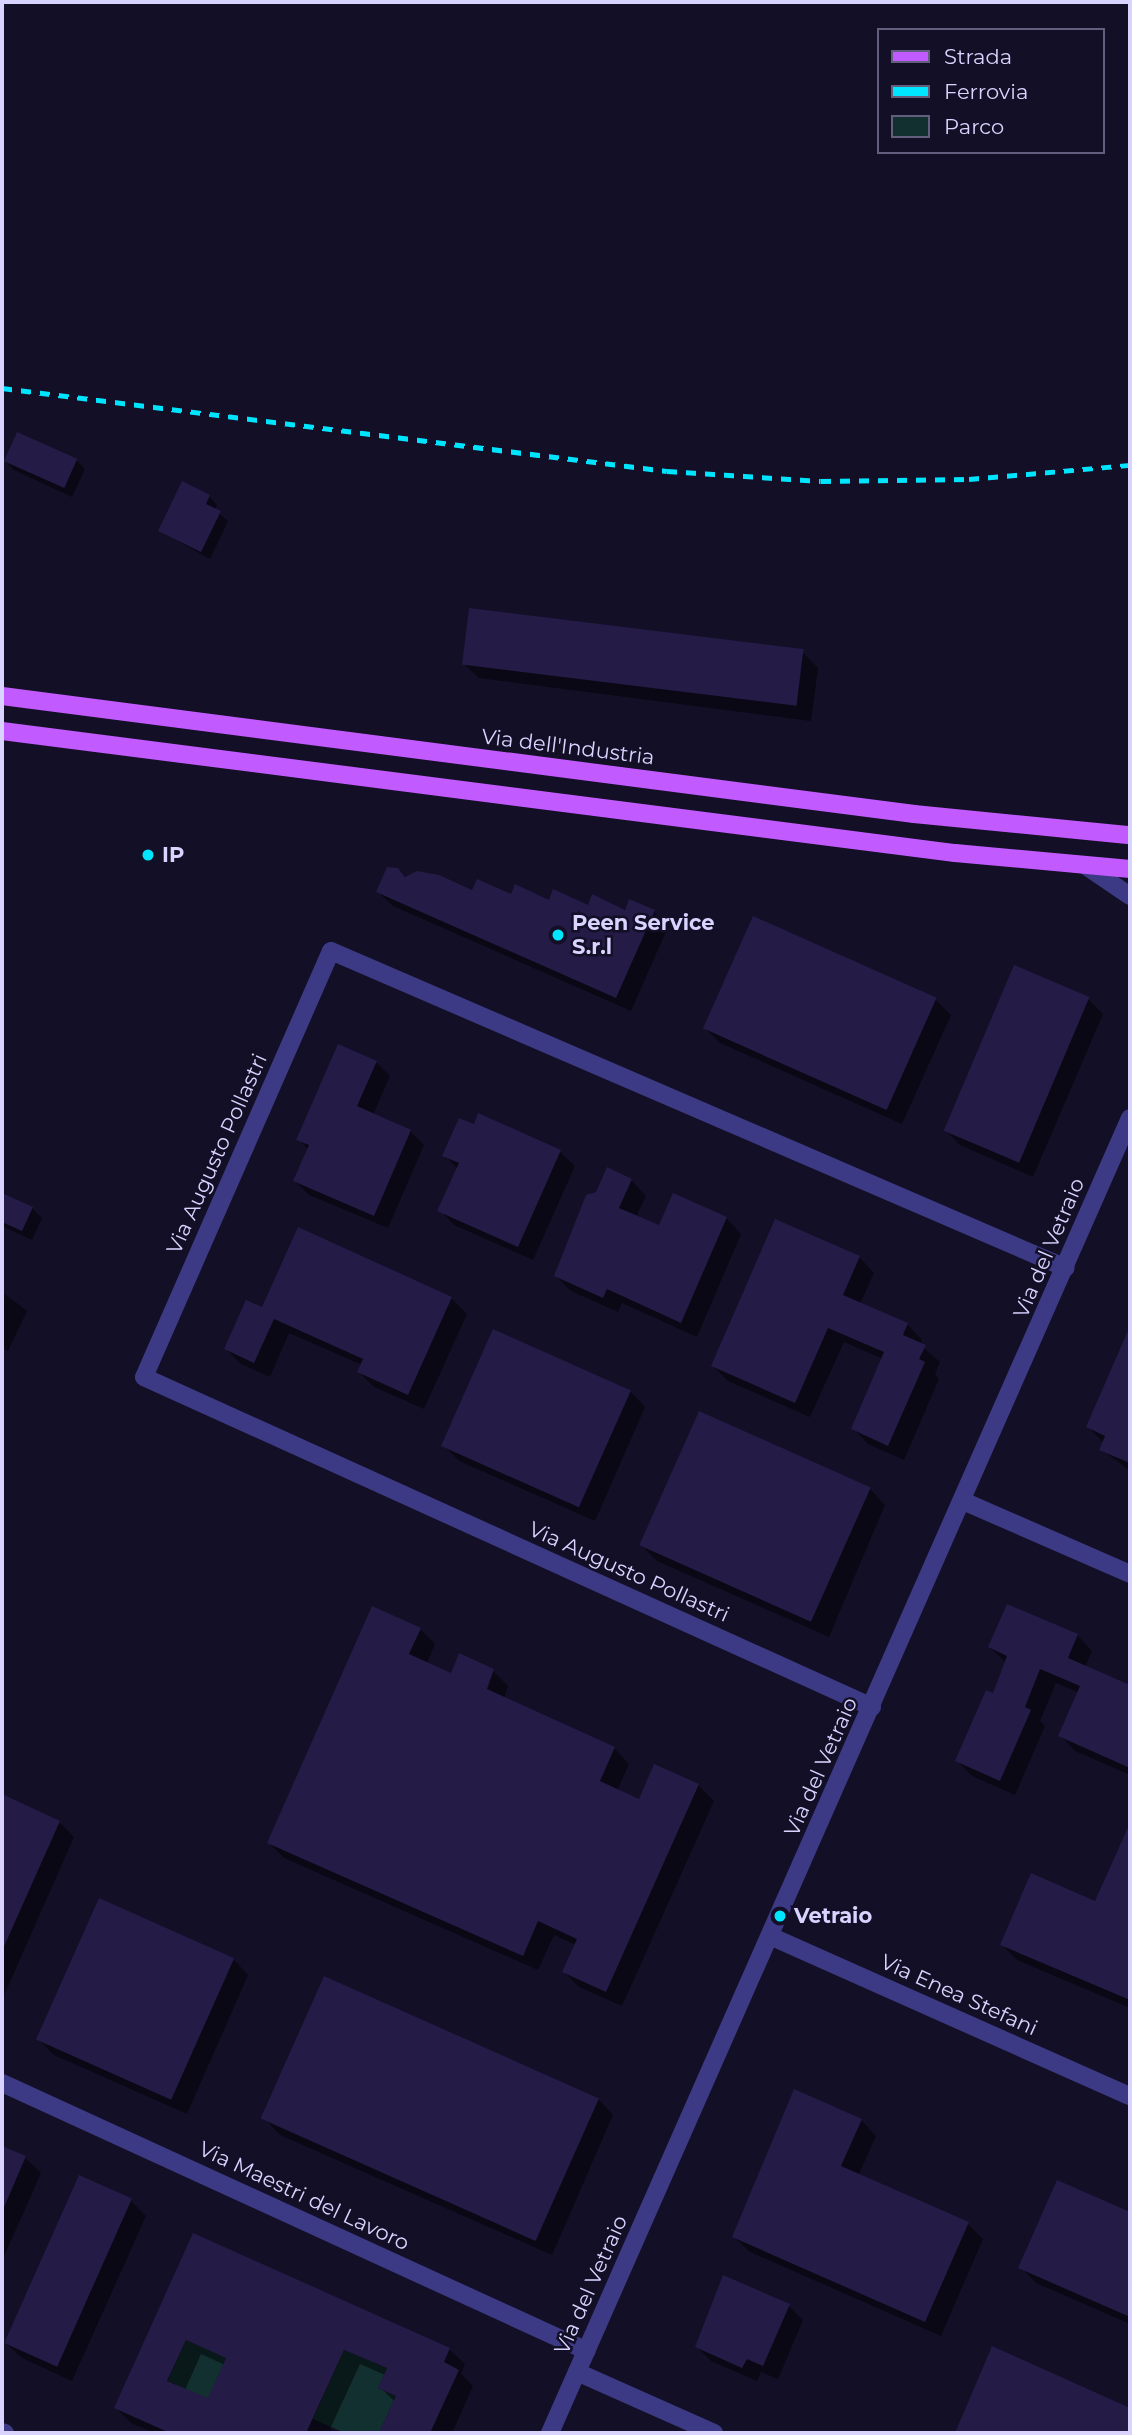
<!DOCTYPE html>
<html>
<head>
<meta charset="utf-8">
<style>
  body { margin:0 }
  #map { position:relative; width:1132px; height:2435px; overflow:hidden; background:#130f26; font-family:Montserrat,sans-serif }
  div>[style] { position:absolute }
  .green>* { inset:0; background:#12302f; transform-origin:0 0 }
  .shadow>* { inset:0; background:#0007 }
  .building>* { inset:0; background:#241b47; transform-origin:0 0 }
  .minor>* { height:18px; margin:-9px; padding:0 9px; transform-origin:9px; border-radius:9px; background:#3d3a85 }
  .major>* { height:18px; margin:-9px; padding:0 9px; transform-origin:9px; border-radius:9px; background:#c25bff }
  .rail>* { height:5px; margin-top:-2.5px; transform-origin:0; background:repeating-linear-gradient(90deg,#00e5ff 0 10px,transparent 0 19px) }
  .dots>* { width:19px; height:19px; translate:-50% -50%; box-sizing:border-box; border:4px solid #130f26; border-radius:50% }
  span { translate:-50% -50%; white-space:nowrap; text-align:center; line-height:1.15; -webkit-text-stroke:5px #130f26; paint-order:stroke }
  .street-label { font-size:21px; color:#d9d4ff }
  .poi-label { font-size:21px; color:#d9d4ff; font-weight:700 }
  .left { translate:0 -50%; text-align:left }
  .frame { position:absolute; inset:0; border:4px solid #d9d4ff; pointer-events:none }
  .legend { position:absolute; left:877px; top:28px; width:228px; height:126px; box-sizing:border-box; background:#130f26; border:2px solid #625e7d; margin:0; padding:9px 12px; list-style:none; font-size:21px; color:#d9d4ff }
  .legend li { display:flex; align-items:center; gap:14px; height:35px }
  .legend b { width:35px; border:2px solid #625e7d }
</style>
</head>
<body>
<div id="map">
  <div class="green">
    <i style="left:186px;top:2340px;width:44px;height:45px;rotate:24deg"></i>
    <i style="clip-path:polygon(344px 2350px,387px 2368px,378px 2388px,396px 2396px,379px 2433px,345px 2433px,313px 2419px)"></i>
  </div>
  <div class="shadow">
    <i style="clip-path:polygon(76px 460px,85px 469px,72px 497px,14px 470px,5px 461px)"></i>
    <i style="clip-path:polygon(209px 496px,217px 505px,215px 510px,228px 521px,210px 559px,160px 531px)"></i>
    <i style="clip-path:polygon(802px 652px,818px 668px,811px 721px,479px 678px,463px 663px)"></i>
    <i style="clip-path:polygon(398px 869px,407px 878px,473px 893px,654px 912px,668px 927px,631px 1011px,393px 906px,378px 892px)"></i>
    <i style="clip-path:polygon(1088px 999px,1103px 1014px,1033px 1177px,960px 1145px,945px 1130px)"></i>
    <i style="clip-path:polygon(936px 1000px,951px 1015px,902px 1124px,720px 1043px,705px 1028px)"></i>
    <i style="clip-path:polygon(376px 1062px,390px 1076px,373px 1115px,410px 1131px,424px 1145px,388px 1228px,309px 1195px,295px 1181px,309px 1150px,298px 1139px)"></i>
    <i style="clip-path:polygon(560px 1152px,575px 1166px,533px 1260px,454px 1225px,440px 1210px,458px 1169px,444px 1155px)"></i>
    <i style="clip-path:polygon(631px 1180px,646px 1196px,636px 1217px,659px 1228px,726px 1218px,741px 1234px,697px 1337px,622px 1303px,618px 1312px,571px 1291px,556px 1276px,597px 1193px)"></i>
    <i style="clip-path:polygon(2px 1195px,32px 1208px,42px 1218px,32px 1240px,2px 1226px)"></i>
    <i style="clip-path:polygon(298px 1229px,451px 1298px,467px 1314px,424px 1409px,374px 1387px,359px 1372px,362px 1365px,289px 1333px,270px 1377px,241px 1364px,226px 1349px,263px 1309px)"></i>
    <i style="clip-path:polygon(859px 1257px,874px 1273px,860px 1304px,907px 1324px,922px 1340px,920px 1345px,940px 1362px,935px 1374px,939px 1379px,904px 1460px,868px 1444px,853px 1428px,883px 1359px,844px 1342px,810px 1417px,728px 1381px,713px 1366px)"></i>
    <i style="clip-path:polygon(2px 1292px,27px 1311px,8px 1351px,2px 1348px)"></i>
    <i style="clip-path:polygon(1121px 1352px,1130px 1357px,1130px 1471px,1101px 1449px,1104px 1443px,1088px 1427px)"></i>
    <i style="clip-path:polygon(630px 1391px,645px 1407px,595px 1521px,459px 1461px,444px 1446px)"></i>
    <i style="clip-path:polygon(870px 1489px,885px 1505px,829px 1637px,657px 1561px,642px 1546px)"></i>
    <i style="clip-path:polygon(420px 1629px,435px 1644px,427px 1663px,452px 1675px,493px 1671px,508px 1686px,504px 1699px,614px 1748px,629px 1764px,617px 1791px,639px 1801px,698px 1785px,714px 1801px,622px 2006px,579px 1987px,564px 1972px,576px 1945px,554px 1935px,538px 1970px,284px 1858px,269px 1843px)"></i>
    <i style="clip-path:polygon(1077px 1635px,1092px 1651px,1085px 1667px,1130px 1687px,1130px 1775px,1075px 1751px,1060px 1735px,1079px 1693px,1056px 1683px,1040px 1721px,1045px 1726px,1015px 1795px,972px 1776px,957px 1761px,994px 1695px,1006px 1663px,990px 1647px)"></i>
    <i style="clip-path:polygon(2px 1796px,59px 1822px,74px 1837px,2px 2000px)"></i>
    <i style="clip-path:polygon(1130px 1827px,1130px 2008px,1017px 1960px,1002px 1945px,1096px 1904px)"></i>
    <i style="clip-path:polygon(233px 1959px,248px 1975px,187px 2114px,54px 2055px,38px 2039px)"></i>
    <i style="clip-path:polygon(598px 2099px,613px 2115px,552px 2255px,280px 2135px,265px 2119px)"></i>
    <i style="clip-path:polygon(861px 2120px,876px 2136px,858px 2176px,968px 2224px,983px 2239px,941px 2336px,750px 2252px,734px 2237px)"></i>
    <i style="clip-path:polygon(2px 2148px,25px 2158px,41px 2173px,2px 2261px)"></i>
    <i style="clip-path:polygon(1058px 2182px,1130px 2214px,1130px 2324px,1036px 2283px,1021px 2267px)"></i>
    <i style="clip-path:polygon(130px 2200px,146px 2216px,72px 2381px,22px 2358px,6px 2343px)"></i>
    <i style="clip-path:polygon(evenodd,194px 2235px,449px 2349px,465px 2364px,461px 2374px,473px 2386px,452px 2433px,381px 2433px,395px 2402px,380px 2387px,385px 2375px,360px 2364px,330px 2429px,341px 2433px,154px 2433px,131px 2423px,116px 2408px,194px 2235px,201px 2354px,225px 2365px,209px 2401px,185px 2390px,201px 2354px)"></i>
    <i style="clip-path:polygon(789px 2306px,803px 2320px,778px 2379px,761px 2372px,757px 2381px,711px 2361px,697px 2347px)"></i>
    <i style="clip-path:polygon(993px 2348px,1130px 2410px,1130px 2433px,956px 2433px)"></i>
  </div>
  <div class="building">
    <i style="left:17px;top:432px;width:66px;height:32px;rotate:24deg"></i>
    <i style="clip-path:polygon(182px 481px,210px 495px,206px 504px,221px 511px,201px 552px,158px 531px)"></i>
    <i style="left:469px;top:608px;width:337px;height:57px;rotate:7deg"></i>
    <i style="clip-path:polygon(387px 867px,398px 868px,405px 877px,417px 871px,439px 875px,472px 890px,477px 879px,511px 894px,515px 884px,549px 900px,553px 889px,588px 905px,592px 894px,625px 910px,629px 899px,655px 910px,616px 998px,376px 892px)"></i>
    <i style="left:753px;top:916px;width:201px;height:123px;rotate:24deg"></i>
    <i style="left:1014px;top:965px;width:82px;height:180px;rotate:23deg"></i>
    <i style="clip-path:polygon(338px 1044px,377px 1061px,357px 1106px,411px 1130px,374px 1216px,293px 1181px,309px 1145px,296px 1140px)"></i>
    <i style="clip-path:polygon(478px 1113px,561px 1150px,518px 1247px,437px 1211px,459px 1163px,442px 1156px,459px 1118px,474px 1124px)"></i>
    <i style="clip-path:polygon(607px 1167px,632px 1179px,619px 1208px,659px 1225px,673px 1193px,727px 1217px,681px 1323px,607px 1289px,603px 1298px,554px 1276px,586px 1195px,596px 1192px)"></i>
    <i style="clip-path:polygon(2px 1193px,33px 1207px,22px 1231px,2px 1222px)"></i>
    <i style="clip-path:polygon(775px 1219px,860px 1256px,843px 1295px,908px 1323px,903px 1335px,926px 1345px,919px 1359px,925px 1362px,888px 1446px,851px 1429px,884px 1352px,828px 1328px,795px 1403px,711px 1366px)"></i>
    <i style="clip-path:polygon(298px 1227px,452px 1297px,408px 1395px,357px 1372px,363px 1359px,274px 1319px,254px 1363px,224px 1349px,246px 1300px,262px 1307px)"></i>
    <i style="clip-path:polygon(1130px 1326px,1130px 1463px,1099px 1450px,1105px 1436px,1086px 1427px)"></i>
    <i style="left:493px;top:1329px;width:151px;height:128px;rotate:24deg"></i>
    <i style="left:699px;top:1411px;width:188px;height:147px;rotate:24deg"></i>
    <i style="clip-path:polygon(1007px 1604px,1078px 1634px,1068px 1658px,1130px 1685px,1130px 1768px,1058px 1736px,1080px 1686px,1040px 1669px,1025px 1707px,1031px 1710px,1000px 1781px,955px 1761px,986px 1690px,993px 1693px,1007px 1656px,988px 1647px)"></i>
    <i style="clip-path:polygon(372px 1606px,421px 1628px,409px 1654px,451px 1673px,459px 1653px,494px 1669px,487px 1689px,615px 1747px,600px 1781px,639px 1799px,654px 1764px,699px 1784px,606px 1992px,562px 1972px,577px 1939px,538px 1921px,523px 1956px,267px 1843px)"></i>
    <i style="clip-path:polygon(2px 1794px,60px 1821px,2px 1951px)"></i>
    <i style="clip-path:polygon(1130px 1823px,1130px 2000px,1000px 1945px,1031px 1873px,1095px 1901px)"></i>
    <i style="left:99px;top:1898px;width:148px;height:155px;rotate:24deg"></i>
    <i style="left:324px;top:1976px;width:301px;height:156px;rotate:24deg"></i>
    <i style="clip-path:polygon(794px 2089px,862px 2119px,841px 2166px,969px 2222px,925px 2322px,732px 2237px)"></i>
    <i style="clip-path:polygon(2px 2146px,26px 2156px,2px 2212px)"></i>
    <i style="left:79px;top:2175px;width:58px;height:184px;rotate:24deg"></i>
    <i style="clip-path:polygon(1057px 2180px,1130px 2212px,1130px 2317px,1018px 2268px)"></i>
    <i style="clip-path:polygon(evenodd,193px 2233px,450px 2348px,444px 2362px,459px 2370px,430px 2433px,379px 2433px,396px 2396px,378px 2388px,387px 2368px,344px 2350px,306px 2433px,170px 2433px,114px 2408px,193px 2233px,186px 2340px,226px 2358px,208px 2398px,167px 2381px,186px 2340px)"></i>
    <i style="clip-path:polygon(723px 2275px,790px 2304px,763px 2366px,747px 2359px,742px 2368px,695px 2347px)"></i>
    <i style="clip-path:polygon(992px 2346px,1130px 2408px,1130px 2433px,955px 2433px)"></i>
  </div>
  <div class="minor">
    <i style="left:1086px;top:866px;width:53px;rotate:34.3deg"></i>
    <i style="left:963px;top:1501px;width:182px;rotate:23.6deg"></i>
    <i style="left:872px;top:1707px;width:799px;rotate:-155.62deg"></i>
    <i style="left:144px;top:1377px;width:465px;rotate:-66.3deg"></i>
    <i style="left:331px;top:951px;width:800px;rotate:23.33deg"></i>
    <i style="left:770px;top:1936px;width:394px;rotate:24deg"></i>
    <i style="left:2px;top:2083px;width:643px;rotate:24.61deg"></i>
    <i style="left:577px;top:2372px;width:150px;rotate:24deg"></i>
    <i style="left:2px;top:2432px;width:3px;rotate:18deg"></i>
    <i style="left:550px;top:2433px;width:1437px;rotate:-66.2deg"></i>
  </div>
  <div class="major">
    <i style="left:2px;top:696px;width:920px;rotate:7.37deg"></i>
    <i style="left:914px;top:814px;width:217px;rotate:5.6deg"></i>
    <i style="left:2px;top:731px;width:961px;rotate:7.3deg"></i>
    <i style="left:955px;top:853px;width:176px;rotate:5.2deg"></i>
  </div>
  <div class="rail">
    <i style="left:2px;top:388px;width:670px;rotate:7.11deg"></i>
    <i style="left:667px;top:471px;width:154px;rotate:3.7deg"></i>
    <i style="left:821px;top:481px;width:148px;rotate:-0.8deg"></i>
    <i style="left:969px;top:479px;width:162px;rotate:-5deg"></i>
  </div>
  <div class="dots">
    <i style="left:148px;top:855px;background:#00e5ff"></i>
    <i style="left:558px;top:935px;background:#00e5ff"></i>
    <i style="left:780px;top:1916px;background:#00e5ff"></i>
  </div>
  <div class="street-label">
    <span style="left:568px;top:747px;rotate:7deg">Via dell'Industria</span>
    <span style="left:217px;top:1154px;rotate:-66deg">Via Augusto Pollastri</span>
    <span style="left:1049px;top:1248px;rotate:-67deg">Via del Vetraio</span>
    <span style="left:629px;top:1572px;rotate:24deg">Via Augusto Pollastri</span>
    <span style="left:821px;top:1767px;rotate:-66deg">Via del Vetraio</span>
    <span style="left:959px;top:1995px;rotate:24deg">Via Enea Stefani</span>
    <span style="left:304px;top:2196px;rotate:25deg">Via Maestri del Lavoro</span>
    <span style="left:591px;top:2285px;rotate:-66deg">Via del Vetraio</span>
  </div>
  <div class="poi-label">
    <span class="left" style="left:162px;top:855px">IP</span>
    <span class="left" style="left:572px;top:935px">Peen Service<br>S.r.l</span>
    <span class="left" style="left:794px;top:1916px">Vetraio</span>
  </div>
  <div class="frame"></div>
  <ul class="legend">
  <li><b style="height:9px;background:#c25bff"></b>Strada</li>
  <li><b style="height:9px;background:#00e5ff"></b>Ferrovia</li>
  <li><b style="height:19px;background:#12302f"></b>Parco</li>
  </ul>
</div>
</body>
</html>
